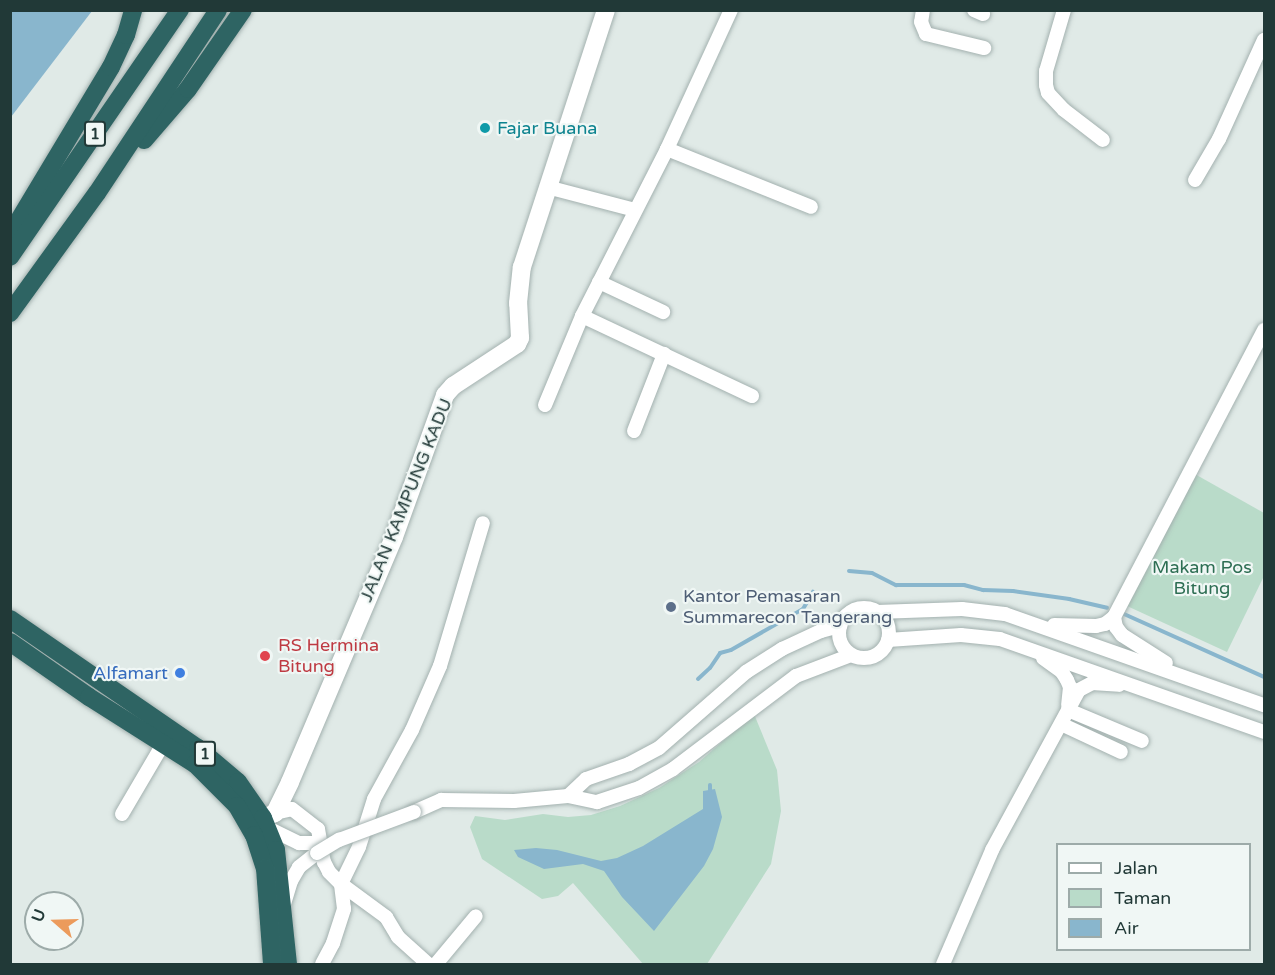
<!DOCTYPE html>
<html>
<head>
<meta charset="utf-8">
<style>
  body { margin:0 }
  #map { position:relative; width:1275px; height:975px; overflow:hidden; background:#e0eae7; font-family:"Varela Round",sans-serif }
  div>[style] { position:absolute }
  .green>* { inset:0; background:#b9dbc9 }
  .water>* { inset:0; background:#89b6cd }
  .stream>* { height:4px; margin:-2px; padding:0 2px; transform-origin:2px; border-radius:2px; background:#89b6cd }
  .roads { filter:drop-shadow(0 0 2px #a3b1af) drop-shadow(0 0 2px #a3b1af) }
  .street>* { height:14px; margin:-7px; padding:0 7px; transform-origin:7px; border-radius:7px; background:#fff }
  .street>.ring { margin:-7px; padding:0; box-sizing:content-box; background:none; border:14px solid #fff; border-radius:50% }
  .secondary>* { height:18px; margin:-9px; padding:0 9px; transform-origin:9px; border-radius:9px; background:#fff }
  .highway>* { height:18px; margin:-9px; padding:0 9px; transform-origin:9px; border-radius:9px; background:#2e6463 }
  .bridges { filter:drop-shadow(0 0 2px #a3b1af) drop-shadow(0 0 2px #a3b1af) }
  .street-bridge>* { height:14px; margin:-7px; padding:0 7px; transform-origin:7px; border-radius:7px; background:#fff }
  .dots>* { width:16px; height:16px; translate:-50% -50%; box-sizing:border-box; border:3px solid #f0f7f5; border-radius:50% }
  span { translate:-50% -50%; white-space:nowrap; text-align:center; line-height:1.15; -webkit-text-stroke:4.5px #f0f7f5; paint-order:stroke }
  .shield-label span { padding:2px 4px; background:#f0f7f5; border:2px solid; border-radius:4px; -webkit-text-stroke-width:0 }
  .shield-label { font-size:16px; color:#213937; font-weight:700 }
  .culture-label { font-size:18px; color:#0d838f }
  .left { translate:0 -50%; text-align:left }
  .street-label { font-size:18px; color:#213937 }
  .park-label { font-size:18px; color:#2d6e53 }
  .service-label { font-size:18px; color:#4e5e75 }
  .health-label { font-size:18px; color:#be3a42 }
  .shop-label { font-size:18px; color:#366cbe }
  .right { translate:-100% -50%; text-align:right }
  .frame { position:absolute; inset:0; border:12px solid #213937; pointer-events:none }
  .legend { position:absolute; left:1056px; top:843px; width:195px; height:108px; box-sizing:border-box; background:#f0f7f5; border:2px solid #9daba9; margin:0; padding:8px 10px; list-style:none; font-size:18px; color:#213937 }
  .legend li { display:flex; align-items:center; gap:12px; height:30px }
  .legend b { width:30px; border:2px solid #9daba9 }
  .north { position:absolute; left:24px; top:891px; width:60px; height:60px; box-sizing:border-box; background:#f0f7f5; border:2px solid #9daba9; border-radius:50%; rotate:290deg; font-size:16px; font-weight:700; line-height:24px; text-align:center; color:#213937 }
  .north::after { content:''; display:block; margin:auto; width:21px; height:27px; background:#ec9b5c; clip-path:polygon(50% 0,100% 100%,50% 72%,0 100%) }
</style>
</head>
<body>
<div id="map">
  <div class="green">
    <i style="clip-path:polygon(1193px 473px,1264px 513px,1264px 576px,1227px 652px,1127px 606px)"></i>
    <i style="clip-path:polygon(754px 714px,777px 770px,781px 811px,771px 864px,707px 964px,643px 964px,573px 883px,558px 896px,542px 899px,482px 859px,470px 827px,475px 816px,505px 820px,543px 814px,568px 817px,591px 815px,620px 806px,659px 788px,699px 762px)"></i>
  </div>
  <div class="water">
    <i style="clip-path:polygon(11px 10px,92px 11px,11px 117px,10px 11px)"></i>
    <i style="clip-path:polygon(715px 789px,722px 817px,713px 849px,704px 866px,654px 931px,622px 897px,604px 871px,583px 864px,544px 869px,518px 857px,514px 850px,536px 848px,557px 850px,601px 861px,617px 858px,643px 846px,703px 809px,703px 791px)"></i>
  </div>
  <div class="stream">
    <i style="left:849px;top:571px;width:23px;rotate:5deg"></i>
    <i style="left:872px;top:573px;width:27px;rotate:27deg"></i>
    <i style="left:896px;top:585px;width:68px"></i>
    <i style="left:964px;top:585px;width:20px;rotate:15deg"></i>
    <i style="left:983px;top:590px;width:30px;rotate:2deg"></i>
    <i style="left:1013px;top:591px;width:57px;rotate:8.1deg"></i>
    <i style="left:1069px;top:599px;width:39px;rotate:13deg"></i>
    <i style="left:1124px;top:614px;width:154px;rotate:24.2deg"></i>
    <i style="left:698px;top:679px;width:16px;rotate:-43deg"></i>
    <i style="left:710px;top:668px;width:18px;rotate:-56deg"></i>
    <i style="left:720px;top:653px;width:11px;rotate:-15deg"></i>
    <i style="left:731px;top:650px;width:83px;rotate:-29.7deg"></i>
    <i style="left:803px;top:609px;width:20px;rotate:-60deg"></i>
    <i style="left:710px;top:785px;width:5px;rotate:90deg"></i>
  </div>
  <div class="roads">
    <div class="street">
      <i style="left:923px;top:10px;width:12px;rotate:99deg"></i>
      <i style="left:921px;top:22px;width:13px;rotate:67deg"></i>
      <i style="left:926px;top:34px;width:60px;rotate:13.6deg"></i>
      <i style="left:974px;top:10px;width:10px;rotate:24deg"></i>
      <i style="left:1064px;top:10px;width:64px;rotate:106.4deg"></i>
      <i style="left:1046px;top:71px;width:14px;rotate:90deg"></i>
      <i style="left:1046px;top:85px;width:8px;rotate:76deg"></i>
      <i style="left:1048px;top:93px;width:23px;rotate:47deg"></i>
      <i style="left:1064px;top:110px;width:49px;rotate:37.6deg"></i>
      <i style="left:667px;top:149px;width:155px;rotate:21.9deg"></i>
      <i style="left:1195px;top:180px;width:48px;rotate:-59.7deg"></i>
      <i style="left:1219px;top:139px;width:109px;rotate:-65.6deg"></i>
      <i style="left:547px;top:187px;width:91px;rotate:14.6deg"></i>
      <i style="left:599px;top:282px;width:71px;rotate:25.1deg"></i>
      <i style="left:582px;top:316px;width:188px;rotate:25.2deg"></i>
      <i style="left:545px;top:405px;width:96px;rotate:-67.4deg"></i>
      <i style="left:582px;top:316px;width:187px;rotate:-63deg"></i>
      <i style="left:667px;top:149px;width:153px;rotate:-65.3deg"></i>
      <i style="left:634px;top:431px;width:83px;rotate:-68.7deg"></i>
      <i class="ring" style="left:839px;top:608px;width:36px;height:36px"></i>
      <i style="left:877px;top:612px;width:85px;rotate:-2deg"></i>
      <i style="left:962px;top:609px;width:43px;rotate:6.6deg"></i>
      <i style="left:1005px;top:614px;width:275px;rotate:19.4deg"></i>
      <i style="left:1114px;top:617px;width:10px;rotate:79deg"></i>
      <i style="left:1116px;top:627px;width:10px;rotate:53deg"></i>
      <i style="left:1122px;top:635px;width:52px;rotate:32.5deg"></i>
      <i style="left:1054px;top:625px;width:42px;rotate:1.4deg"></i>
      <i style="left:1096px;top:626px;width:9px;rotate:-13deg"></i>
      <i style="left:1105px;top:624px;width:11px;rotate:-38deg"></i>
      <i style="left:1114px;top:617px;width:324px;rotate:-62.4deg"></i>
      <i style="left:888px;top:640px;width:73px;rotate:-3.9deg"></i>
      <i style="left:961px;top:635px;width:39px;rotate:6deg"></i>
      <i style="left:1000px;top:639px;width:280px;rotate:19.4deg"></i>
      <i style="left:1043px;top:658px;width:24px;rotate:36deg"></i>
      <i style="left:1062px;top:672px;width:9px;rotate:58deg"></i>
      <i style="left:1067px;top:680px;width:8px;rotate:67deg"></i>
      <i style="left:1070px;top:687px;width:18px;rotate:96deg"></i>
      <i style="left:1068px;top:710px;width:80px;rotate:22.7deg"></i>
      <i style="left:1061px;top:724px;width:66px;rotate:25deg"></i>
      <i style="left:568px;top:796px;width:25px;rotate:-43deg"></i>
      <i style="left:586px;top:779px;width:46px;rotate:-19.2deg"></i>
      <i style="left:629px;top:764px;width:34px;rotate:-28deg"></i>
      <i style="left:659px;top:748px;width:116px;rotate:-41.1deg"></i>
      <i style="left:746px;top:672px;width:43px;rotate:-32.6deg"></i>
      <i style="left:782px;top:649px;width:43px;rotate:-24.8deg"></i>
      <i style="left:821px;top:631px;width:20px;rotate:-15deg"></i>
      <i style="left:414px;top:812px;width:30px;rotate:-24deg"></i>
      <i style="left:441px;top:800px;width:73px;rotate:0.8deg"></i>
      <i style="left:514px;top:801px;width:54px;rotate:-5.3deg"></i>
      <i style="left:568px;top:796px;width:30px;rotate:12deg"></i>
      <i style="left:597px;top:802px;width:44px;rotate:-18.4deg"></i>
      <i style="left:639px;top:788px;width:39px;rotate:-29deg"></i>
      <i style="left:673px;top:769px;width:154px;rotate:-37.1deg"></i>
      <i style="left:796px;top:676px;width:59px;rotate:-20.9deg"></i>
      <i style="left:275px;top:813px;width:17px;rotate:-13deg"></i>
      <i style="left:292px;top:809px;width:33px;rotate:38deg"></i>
      <i style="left:318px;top:829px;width:34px;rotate:80deg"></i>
      <i style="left:324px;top:862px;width:11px;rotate:63deg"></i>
      <i style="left:329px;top:872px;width:17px;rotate:45deg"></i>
      <i style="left:341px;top:884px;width:56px;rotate:36.3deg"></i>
      <i style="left:386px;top:917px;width:23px;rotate:59deg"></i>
      <i style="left:398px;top:937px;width:40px;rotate:42deg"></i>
      <i style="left:122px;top:814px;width:81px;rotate:-59.6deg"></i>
      <i style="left:266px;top:827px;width:37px;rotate:26deg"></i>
      <i style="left:299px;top:843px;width:16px"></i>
      <i style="left:284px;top:904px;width:24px;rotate:-73deg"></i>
      <i style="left:291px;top:881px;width:16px;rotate:-60deg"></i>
      <i style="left:299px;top:867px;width:23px;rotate:-38deg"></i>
      <i style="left:322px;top:964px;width:24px;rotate:-62deg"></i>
      <i style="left:333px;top:943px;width:36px;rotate:-72deg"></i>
      <i style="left:344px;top:909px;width:25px;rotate:-97deg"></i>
      <i style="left:341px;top:884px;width:41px;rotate:-64.1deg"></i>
      <i style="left:359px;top:847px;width:50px;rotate:-72.6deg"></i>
      <i style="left:374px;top:799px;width:79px;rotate:-61.2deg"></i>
      <i style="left:412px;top:730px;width:70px;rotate:-66.4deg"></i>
      <i style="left:440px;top:666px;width:149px;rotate:-73.3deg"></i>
      <i style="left:436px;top:964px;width:62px;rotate:-50.2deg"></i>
      <i style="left:943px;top:964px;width:124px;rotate:-66.7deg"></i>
      <i style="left:992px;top:850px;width:182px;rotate:-61.5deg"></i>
      <i style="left:1079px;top:690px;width:15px;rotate:-28deg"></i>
      <i style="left:1092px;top:683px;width:27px;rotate:4deg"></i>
    </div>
    <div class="secondary">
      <i style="left:251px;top:825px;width:27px;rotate:-27deg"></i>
      <i style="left:275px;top:813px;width:34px;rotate:-64deg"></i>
      <i style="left:290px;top:782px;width:266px;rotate:-67deg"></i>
      <i style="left:394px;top:537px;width:151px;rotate:-70.2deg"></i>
      <i style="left:445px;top:395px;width:12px;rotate:-48deg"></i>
      <i style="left:453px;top:386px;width:77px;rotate:-33.3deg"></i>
      <i style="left:517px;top:344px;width:7px;rotate:-63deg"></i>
      <i style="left:520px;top:338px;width:35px;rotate:-93deg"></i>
      <i style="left:518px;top:303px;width:36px;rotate:-84deg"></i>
      <i style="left:522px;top:267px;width:270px;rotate:-71.9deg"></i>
    </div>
    <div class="highway">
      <i style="left:144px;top:140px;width:67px;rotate:-49.2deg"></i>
      <i style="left:188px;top:89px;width:96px;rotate:-55.2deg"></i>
      <i style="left:10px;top:235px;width:196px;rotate:-59deg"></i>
      <i style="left:111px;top:67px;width:35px;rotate:-65deg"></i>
      <i style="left:126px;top:35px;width:26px;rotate:-74deg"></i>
      <i style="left:10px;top:257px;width:300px;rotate:-55.5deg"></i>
      <i style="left:10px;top:313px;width:148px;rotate:-54.1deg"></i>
      <i style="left:97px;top:193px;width:219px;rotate:-56.5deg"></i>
      <i style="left:10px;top:619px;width:228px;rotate:34.5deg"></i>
      <i style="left:198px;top:748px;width:52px;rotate:40.4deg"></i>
      <i style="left:238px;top:782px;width:44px;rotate:55.2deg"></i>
      <i style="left:263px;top:818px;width:35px;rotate:68deg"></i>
      <i style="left:276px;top:850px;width:115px;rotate:84deg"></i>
      <i style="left:10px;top:642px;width:96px;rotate:34.8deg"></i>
      <i style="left:89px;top:697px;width:125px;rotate:32.3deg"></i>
      <i style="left:195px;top:764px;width:59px;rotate:45deg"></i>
      <i style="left:237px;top:806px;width:34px;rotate:60deg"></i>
      <i style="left:254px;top:835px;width:35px;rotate:72deg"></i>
      <i style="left:265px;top:868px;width:96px;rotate:85.8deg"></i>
    </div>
  </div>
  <div class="bridges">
    <div class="street-bridge">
      <i style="left:317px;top:853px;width:26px;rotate:-31deg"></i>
      <i style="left:339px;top:840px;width:80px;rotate:-20.5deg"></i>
    </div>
  </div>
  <div class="dots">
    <i style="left:485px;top:128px;background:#0f9aa8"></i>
    <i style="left:671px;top:607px;background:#5c6f8a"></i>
    <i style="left:265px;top:656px;background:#e0444e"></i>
    <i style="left:180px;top:673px;background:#3f7fe0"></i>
  </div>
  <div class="shield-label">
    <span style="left:95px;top:134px">1</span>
    <span style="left:205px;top:754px">1</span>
  </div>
  <div class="culture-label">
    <span class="left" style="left:497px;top:128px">Fajar Buana</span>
  </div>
  <div class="street-label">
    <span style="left:406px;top:500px;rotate:-68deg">JALAN KAMPUNG KADU</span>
  </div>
  <div class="park-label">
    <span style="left:1202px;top:578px">Makam Pos<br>Bitung</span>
  </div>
  <div class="service-label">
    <span class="left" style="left:683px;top:607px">Kantor Pemasaran<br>Summarecon Tangerang</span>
  </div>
  <div class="health-label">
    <span class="left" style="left:278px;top:656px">RS Hermina<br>Bitung</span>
  </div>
  <div class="shop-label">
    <span class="right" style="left:168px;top:673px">Alfamart</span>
  </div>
  <div class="frame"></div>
  <ul class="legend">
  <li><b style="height:8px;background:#fff"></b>Jalan</li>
  <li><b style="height:16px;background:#b9dbc9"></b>Taman</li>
  <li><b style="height:16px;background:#89b6cd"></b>Air</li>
  </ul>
  <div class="north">U</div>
</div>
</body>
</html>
